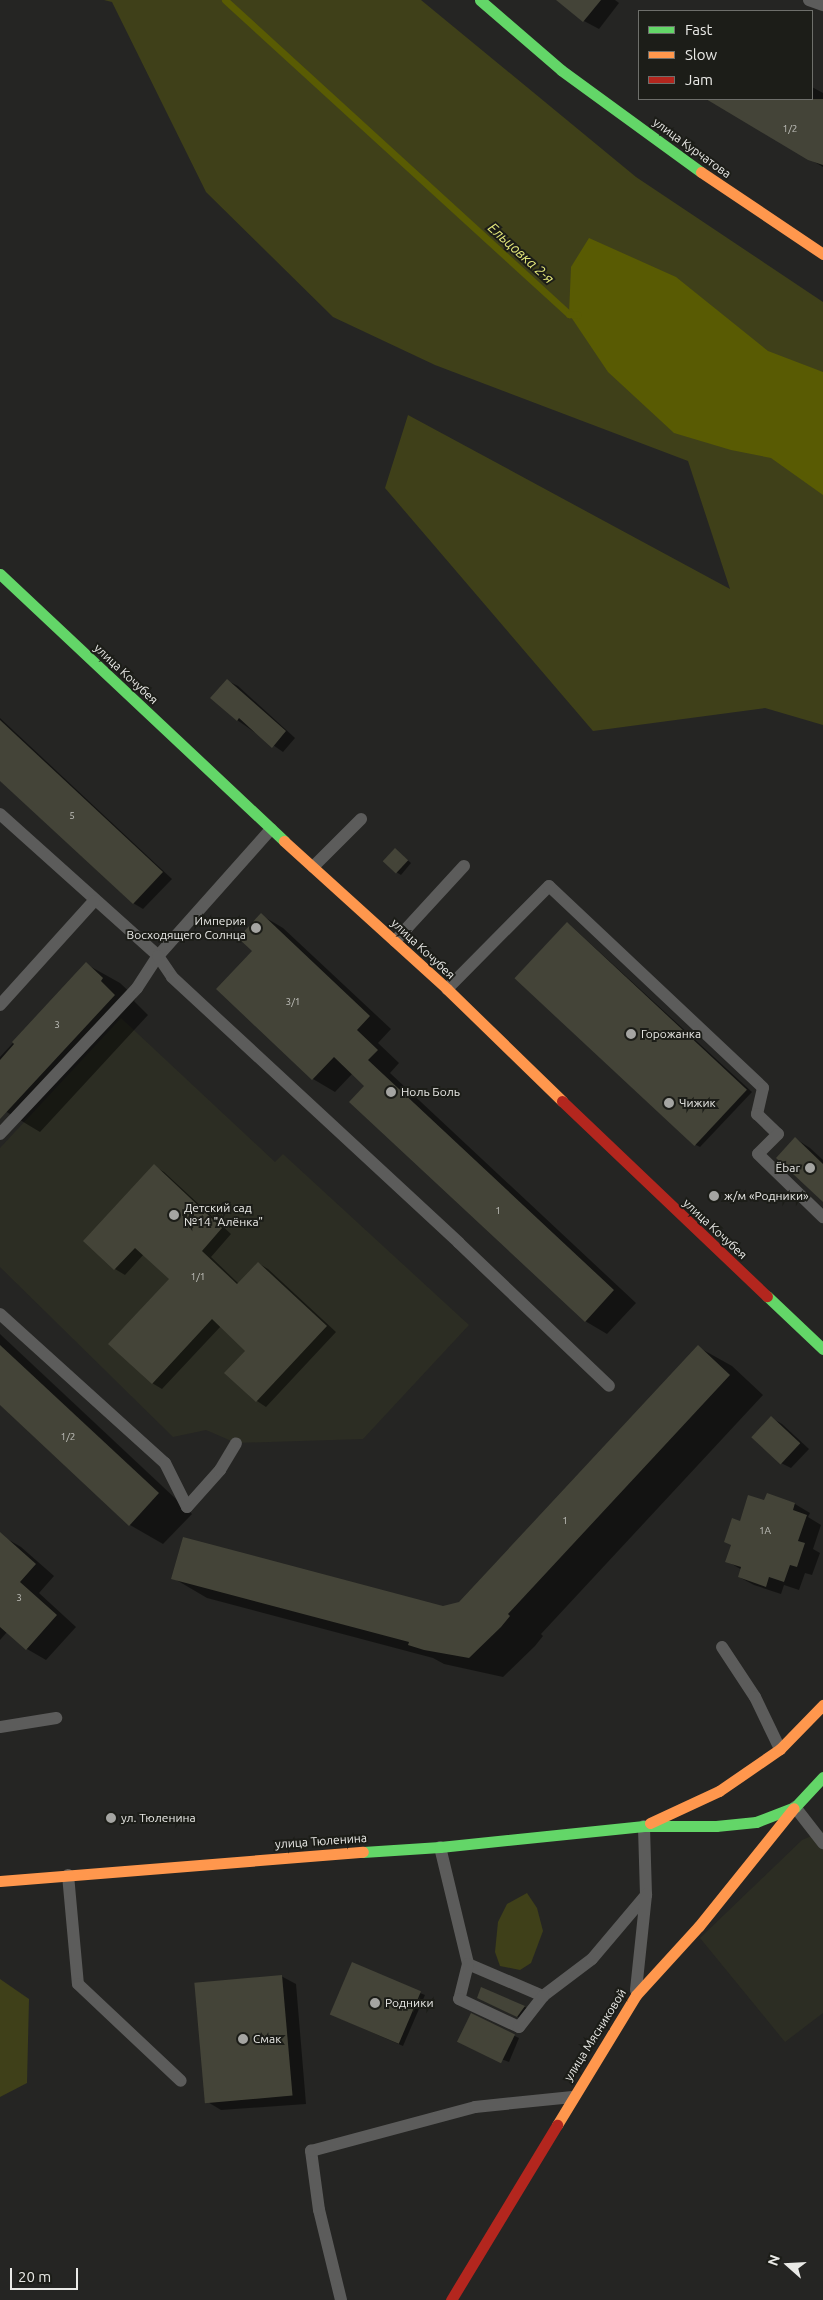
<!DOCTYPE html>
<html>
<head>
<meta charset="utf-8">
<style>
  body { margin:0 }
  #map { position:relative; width:823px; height:2300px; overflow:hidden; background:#252523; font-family:Ubuntu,sans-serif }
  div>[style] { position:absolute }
  .built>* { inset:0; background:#2c2d23 }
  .green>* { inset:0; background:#3f4019 }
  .water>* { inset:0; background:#595b03 }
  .shadow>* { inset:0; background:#0007 }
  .stream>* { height:7px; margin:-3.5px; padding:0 3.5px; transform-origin:3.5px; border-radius:3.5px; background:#595b03 }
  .building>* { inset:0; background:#444438; transform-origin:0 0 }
  .lane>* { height:12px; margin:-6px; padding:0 6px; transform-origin:6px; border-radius:6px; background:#5c5c5b }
  .fast>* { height:11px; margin:-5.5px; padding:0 5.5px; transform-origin:5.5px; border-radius:5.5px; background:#63d668 }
  .slow>* { height:11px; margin:-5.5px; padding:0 5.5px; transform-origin:5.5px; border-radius:5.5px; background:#ff974d }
  .jam>* { height:11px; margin:-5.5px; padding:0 5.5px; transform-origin:5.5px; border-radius:5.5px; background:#b3261e }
  .dots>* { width:14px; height:14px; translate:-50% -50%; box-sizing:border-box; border:2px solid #1c1d18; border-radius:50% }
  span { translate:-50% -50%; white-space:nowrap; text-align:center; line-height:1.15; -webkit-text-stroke:4px #1c1d18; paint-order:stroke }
  .number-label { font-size:10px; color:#c0c0bb }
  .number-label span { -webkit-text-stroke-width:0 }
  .street-label { font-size:12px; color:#eaeae7 }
  .poi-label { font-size:12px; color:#eaeae7 }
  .right { translate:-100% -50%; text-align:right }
  .left { translate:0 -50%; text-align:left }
  .water-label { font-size:14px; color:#e6ea7c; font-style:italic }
  .legend { position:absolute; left:638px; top:10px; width:175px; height:90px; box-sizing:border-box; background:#1c1d18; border:1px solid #6e6f6b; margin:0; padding:6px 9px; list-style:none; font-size:15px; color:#eaeae7 }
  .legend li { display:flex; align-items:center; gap:10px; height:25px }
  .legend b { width:25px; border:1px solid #6e6f6b }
  .north { position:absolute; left:763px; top:2240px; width:50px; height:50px; -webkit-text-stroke:4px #1c1d18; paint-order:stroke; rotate:289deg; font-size:14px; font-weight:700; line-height:20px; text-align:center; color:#eaeae7 }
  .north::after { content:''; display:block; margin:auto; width:18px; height:22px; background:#eaeae7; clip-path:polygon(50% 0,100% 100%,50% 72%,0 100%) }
  .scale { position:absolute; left:10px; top:2268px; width:68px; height:22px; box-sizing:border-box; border:2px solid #eaeae7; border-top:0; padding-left:6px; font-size:15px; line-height:18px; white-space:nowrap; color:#eaeae7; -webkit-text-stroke:4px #1c1d18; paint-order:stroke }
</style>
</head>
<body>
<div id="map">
  <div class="built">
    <i style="clip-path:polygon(121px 1018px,275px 1162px,283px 1154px,469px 1325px,363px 1439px,236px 1443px,206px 1430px,173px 1437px,0 1267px,0 1148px)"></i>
    <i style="clip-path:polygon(823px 1831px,823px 2013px,785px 2042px,700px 1938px,802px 1840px)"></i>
  </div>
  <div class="green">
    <i style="clip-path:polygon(104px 0,421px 0,636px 177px,823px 302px,823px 725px,765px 708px,593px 731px,385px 488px,408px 415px,730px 589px,688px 461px,435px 365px,333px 317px,206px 192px,112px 2px)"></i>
    <i style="clip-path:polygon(527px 1893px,537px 1908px,543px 1931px,531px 1963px,520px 1970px,500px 1966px,495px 1952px,498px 1922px,507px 1904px)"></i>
    <i style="clip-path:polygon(0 1979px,29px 1999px,27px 2083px,0 2097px)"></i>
  </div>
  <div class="water">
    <i style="clip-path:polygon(589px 238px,676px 277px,768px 351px,823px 372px,823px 495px,771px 458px,731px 450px,674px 433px,608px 372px,569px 314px,571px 267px)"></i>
  </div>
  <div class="shadow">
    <i style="clip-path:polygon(558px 0,615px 0,619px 3px,599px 29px,584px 21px)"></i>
    <i style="clip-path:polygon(812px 87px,823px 93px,823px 167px,708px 99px,812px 99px)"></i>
    <i style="clip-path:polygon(228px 681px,238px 686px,295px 738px,283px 752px,237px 720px)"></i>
    <i style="clip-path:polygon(0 718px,172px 879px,143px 909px,133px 903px,0 779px)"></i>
    <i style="clip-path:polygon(396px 850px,411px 863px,401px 875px,396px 872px)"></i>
    <i style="clip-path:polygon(261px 915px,283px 928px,391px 1029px,378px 1043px,399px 1063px,390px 1073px,636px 1303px,607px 1334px,585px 1321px,353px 1073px,335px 1092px,313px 1079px,217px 989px,253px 951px)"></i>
    <i style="clip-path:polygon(568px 923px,752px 1092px,700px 1147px,696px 1145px)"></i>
    <i style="clip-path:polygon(86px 964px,120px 983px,136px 998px,134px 1001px,148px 1015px,40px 1132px,0 1108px,0 1057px)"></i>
    <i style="clip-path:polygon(796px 1139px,810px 1148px,823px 1160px,823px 1200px)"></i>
    <i style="clip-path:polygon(154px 1166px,164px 1172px,231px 1234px,211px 1257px,239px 1284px,258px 1263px,268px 1269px,336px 1332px,266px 1407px,257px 1401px,226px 1373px,247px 1351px,221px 1326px,162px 1389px,152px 1383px,170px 1279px,144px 1254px,125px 1275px,115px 1269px)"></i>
    <i style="clip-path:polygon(0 1334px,192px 1514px,163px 1544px,130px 1525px,0 1403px)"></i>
    <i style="clip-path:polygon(698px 1347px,732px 1366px,763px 1395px,541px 1634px,543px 1636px,535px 1646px,503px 1677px,444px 1664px,433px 1658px,207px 1598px,173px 1578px,443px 1608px,460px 1603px)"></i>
    <i style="clip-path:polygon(772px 1418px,782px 1424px,809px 1449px,791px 1468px,781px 1463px)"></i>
    <i style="clip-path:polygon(768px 1495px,795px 1504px,810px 1513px,808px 1517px,821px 1525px,813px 1549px,820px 1553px,812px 1575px,805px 1573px,799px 1590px,784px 1585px,781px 1594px,754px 1585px,739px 1577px,742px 1570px,727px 1561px,740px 1522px,765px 1502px)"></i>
    <i style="clip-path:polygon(2px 1536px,21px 1547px,54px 1576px,39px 1593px,76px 1627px,46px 1660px,27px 1649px,7px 1632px,0 1640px,0 1538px)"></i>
    <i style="clip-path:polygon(281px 1976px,296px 1984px,306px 2104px,221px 2110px,206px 2101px)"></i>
    <i style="clip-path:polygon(482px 1989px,525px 2007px,529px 2009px,522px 2019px,483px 2000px)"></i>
    <i style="clip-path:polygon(420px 1993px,425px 1995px,403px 2046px,335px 2016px)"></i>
    <i style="clip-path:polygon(471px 2015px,519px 2038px,509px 2062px,465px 2045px)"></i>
  </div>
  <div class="stream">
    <i style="left:225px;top:0;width:466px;rotate:42.4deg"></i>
    <i style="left:569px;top:314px;width:9px;rotate:6deg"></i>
  </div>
  <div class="building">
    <i style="clip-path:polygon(556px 0,601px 0,583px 22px)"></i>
    <i style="clip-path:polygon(706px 99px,823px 99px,823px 165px,808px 160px)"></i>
    <i style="clip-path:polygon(227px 679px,286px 731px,272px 748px,239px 718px,237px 721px,210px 698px)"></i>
    <i style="clip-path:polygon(0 720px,163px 872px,133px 904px,0 781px)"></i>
    <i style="left:395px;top:848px;width:18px;height:18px;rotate:43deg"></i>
    <i style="clip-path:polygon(261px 913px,370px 1016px,357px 1030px,378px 1050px,368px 1060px,614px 1290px,585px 1322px,349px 1102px,364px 1086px,334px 1057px,312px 1080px,216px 989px,252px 951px,238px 938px)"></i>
    <i style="left:567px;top:922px;width:246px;height:77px;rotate:43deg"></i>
    <i style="clip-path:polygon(86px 962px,103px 978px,101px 981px,115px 995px,0 1119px,0 1060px,14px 1044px,12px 1042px)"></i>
    <i style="clip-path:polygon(795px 1137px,823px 1164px,823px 1202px,776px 1158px)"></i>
    <i style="clip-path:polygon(154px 1164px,222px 1228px,202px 1251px,237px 1284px,258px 1262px,327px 1326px,256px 1402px,224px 1373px,245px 1351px,212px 1319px,152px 1384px,108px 1344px,169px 1279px,135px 1248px,114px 1270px,83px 1241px)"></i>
    <i style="clip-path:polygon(0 1345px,159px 1493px,129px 1526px,0 1405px)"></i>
    <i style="clip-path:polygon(698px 1345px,730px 1375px,508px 1614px,510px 1616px,501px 1627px,469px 1658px,424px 1650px,408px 1645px,409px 1642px,171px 1579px,183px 1537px,443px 1606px,459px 1602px)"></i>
    <i style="left:771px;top:1416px;width:40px;height:29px;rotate:43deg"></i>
    <i style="clip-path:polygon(767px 1493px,795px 1503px,793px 1510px,807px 1515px,798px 1541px,805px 1543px,797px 1567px,790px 1565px,784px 1582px,769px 1577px,766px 1587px,738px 1577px,741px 1567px,725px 1562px,731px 1545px,724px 1542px,732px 1518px,740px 1521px,748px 1495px,764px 1500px)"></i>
    <i style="clip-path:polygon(0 1532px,36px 1564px,20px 1582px,57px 1615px,26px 1650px,0 1627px)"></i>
    <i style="left:352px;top:1962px;width:75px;height:57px;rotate:23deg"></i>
    <i style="left:282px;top:1975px;width:121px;height:88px;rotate:85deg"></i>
    <i style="clip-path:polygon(481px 1987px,525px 2006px,517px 2017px,477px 1998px)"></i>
    <i style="left:471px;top:2013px;width:49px;height:32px;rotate:26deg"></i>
  </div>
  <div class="lane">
    <i style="left:809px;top:0;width:15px;rotate:20deg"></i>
    <i style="left:0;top:814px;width:212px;rotate:41.9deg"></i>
    <i style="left:158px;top:956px;width:170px;rotate:-48.3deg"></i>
    <i style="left:313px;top:867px;width:68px;rotate:-45deg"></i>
    <i style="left:395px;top:941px;width:102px;rotate:-47.4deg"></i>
    <i style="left:447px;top:989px;width:145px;rotate:-45.3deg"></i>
    <i style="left:549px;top:886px;width:294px;rotate:43.3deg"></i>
    <i style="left:763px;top:1088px;width:27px;rotate:103deg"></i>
    <i style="left:757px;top:1114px;width:29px;rotate:44deg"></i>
    <i style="left:778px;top:1134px;width:28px;rotate:135deg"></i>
    <i style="left:758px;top:1154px;width:91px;rotate:44.1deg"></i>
    <i style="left:0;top:1005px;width:140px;rotate:-47.9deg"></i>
    <i style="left:0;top:1134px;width:200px;rotate:-46.8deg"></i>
    <i style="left:137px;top:988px;width:38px;rotate:-57deg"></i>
    <i style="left:158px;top:956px;width:25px;rotate:56deg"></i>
    <i style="left:172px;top:977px;width:391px;rotate:42.8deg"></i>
    <i style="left:459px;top:1243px;width:207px;rotate:43.6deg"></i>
    <i style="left:0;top:1314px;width:222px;rotate:42.1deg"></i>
    <i style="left:165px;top:1463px;width:49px;rotate:63.4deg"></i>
    <i style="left:187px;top:1507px;width:50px;rotate:-48.3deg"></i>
    <i style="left:220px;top:1470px;width:31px;rotate:-59deg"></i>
    <i style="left:722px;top:1647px;width:60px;rotate:56.6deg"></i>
    <i style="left:755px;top:1697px;width:58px;rotate:64.3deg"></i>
    <i style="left:0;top:1727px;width:57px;rotate:-9.1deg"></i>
    <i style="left:795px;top:1807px;width:46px;rotate:52.1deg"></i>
    <i style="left:440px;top:1847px;width:120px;rotate:76.5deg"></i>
    <i style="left:468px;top:1964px;width:82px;rotate:23.1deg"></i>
    <i style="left:543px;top:1996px;width:61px;rotate:-37.1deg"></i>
    <i style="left:592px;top:1959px;width:84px;rotate:-49.8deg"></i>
    <i style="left:646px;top:1895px;width:69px;rotate:-91.7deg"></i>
    <i style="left:68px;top:1875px;width:109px;rotate:84.8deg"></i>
    <i style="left:78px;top:1984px;width:141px;rotate:43.3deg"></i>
    <i style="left:468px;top:1964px;width:36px;rotate:104deg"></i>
    <i style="left:459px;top:1999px;width:66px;rotate:25deg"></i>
    <i style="left:519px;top:2027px;width:39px;rotate:-52deg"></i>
    <i style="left:636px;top:1990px;width:96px;rotate:-84deg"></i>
    <i style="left:341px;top:2300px;width:93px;rotate:-103.7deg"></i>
    <i style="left:319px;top:2210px;width:60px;rotate:-97.7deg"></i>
    <i style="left:311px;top:2151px;width:170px;rotate:-15deg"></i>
    <i style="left:475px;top:2107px;width:98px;rotate:-5.9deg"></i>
  </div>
  <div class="fast">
    <i style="left:480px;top:0;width:107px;rotate:40.8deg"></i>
    <i style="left:561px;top:70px;width:173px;rotate:36.1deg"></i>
    <i style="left:0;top:574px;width:390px;rotate:43.2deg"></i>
    <i style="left:767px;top:1296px;width:77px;rotate:43.4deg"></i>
    <i style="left:363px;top:1852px;width:77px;rotate:-3.7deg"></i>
    <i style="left:440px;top:1847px;width:205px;rotate:-5.9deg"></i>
    <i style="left:644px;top:1826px;width:72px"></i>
    <i style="left:716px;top:1826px;width:40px;rotate:-5.7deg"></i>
    <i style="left:756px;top:1822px;width:42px;rotate:-21deg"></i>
    <i style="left:795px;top:1807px;width:41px;rotate:-47deg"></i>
  </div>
  <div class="slow">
    <i style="left:701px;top:172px;width:147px;rotate:33.9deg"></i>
    <i style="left:284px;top:841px;width:220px;rotate:42.2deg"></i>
    <i style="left:447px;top:989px;width:161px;rotate:44.2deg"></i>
    <i style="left:650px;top:1823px;width:76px;rotate:-24.9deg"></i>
    <i style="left:719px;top:1791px;width:74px;rotate:-34.5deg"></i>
    <i style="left:780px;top:1749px;width:62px;rotate:-45.7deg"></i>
    <i style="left:0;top:1881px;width:364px;rotate:-4.6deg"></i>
    <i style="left:557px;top:2125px;width:152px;rotate:-58.7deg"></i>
    <i style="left:636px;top:1995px;width:93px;rotate:-47.6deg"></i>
    <i style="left:699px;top:1926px;width:151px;rotate:-51.2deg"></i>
  </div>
  <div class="jam">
    <i style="left:562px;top:1101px;width:283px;rotate:43.6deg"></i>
    <i style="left:451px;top:2300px;width:205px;rotate:-58.8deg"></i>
  </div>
  <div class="dots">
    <i style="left:256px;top:928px;background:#a5a5a2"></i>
    <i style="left:631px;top:1034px;background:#a5a5a2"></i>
    <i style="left:391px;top:1092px;background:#a5a5a2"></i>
    <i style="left:669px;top:1103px;background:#a5a5a2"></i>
    <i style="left:810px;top:1168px;background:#a5a5a2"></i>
    <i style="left:714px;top:1196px;background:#a5a5a2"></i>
    <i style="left:174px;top:1215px;background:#a5a5a2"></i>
    <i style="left:111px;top:1818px;background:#a5a5a2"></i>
    <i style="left:375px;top:2003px;background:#a5a5a2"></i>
    <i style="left:243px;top:2039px;background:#a5a5a2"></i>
  </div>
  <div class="number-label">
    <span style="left:790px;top:129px">1/2</span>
    <span style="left:72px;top:816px">5</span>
    <span style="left:293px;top:1002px">3/1</span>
    <span style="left:57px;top:1025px">3</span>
    <span style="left:498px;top:1211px">1</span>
    <span style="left:198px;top:1277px">1/1</span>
    <span style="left:68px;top:1437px">1/2</span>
    <span style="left:565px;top:1521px">1</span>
    <span style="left:765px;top:1531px">1А</span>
    <span style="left:19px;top:1598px">3</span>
  </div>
  <div class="street-label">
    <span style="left:692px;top:148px;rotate:36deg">улица Курчатова</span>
    <span style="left:126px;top:674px;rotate:43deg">улица Кочубея</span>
    <span style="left:423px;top:949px;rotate:43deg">улица Кочубея</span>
    <span style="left:715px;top:1229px;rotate:43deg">улица Кочубея</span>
    <span style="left:321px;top:1841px;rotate:-4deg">улица Тюленина</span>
    <span style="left:595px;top:2035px;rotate:-58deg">улица Мясниковой</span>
  </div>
  <div class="poi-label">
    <span class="right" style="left:246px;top:928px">Империя<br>Восходящего Солнца</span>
    <span class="left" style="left:641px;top:1034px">Горожанка</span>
    <span class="left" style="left:401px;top:1092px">Ноль Боль</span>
    <span class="left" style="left:679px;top:1103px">Чижик</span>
    <span class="right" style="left:800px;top:1168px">Ёbar</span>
    <span class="left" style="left:724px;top:1196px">ж/м «Родники»</span>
    <span class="left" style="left:184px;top:1215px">Детский сад<br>№14 "Алёнка"</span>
    <span class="left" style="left:121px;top:1818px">ул. Тюленина</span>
    <span class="left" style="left:385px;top:2003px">Родники</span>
    <span class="left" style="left:253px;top:2039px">Смак</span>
  </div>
  <div class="water-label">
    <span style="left:521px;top:253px;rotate:42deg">Ельцовка 2-я</span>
  </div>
  <ul class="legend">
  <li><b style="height:6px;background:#63d668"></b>Fast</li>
  <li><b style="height:6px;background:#ff974d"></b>Slow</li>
  <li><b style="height:6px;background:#b3261e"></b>Jam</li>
  </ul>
  <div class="north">N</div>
  <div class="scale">20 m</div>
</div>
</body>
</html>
